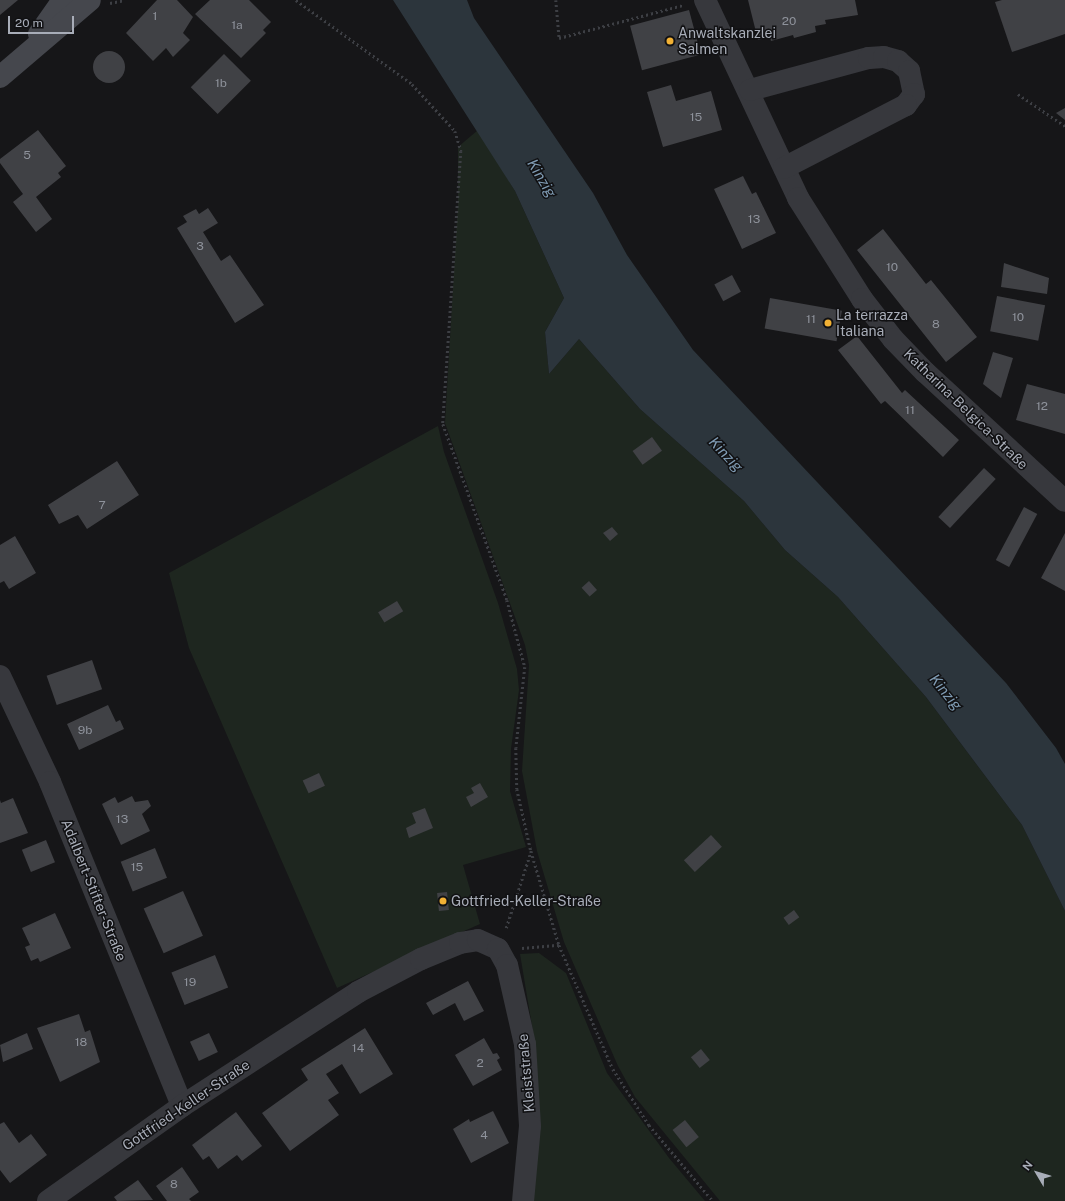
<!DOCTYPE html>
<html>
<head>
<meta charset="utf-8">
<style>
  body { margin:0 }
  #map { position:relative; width:1065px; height:1201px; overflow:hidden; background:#161618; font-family:"Public Sans",sans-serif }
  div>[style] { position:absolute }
  .green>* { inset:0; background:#1e261f }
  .water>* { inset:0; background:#2c353c }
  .building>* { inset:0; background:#404145; transform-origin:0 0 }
  .round { border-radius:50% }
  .path>* { height:2.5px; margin-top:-1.25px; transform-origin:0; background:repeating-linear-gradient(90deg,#3d3f44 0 2px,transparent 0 5px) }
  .minor>* { height:22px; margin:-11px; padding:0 11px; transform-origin:11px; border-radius:11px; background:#37383d }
  .secondary>* { height:22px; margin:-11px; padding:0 11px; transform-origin:11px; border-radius:11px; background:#45474d }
  .dots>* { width:11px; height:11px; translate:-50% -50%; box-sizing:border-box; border:2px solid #111113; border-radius:50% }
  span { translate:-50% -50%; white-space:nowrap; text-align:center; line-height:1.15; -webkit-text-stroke:3px #111113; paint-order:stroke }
  .number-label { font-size:12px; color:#8e929b }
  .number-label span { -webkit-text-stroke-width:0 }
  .poi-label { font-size:14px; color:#a8adb8 }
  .left { translate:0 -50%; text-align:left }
  .street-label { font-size:14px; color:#a8adb8 }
  .water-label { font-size:15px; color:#7f9bb3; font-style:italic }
  .north { position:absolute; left:1017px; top:1153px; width:40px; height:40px; -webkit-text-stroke:3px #111113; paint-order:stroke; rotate:308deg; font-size:11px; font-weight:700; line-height:16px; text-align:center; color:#a8adb8 }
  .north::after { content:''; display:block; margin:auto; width:14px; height:18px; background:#a8adb8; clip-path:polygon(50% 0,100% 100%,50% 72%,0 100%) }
  .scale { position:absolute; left:8px; top:16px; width:66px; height:18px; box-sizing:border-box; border:2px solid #a8adb8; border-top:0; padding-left:5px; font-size:12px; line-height:14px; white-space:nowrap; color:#a8adb8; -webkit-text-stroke:3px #111113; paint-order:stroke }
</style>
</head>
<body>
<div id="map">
  <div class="green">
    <i style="clip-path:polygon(478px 130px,515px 191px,564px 298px,545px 332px,549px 374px,579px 339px,640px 409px,744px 501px,785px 550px,838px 597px,926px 697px,1022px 825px,1065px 911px,1065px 1201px,720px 1201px,635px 1097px,618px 1066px,564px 942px,537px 851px,522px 771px,529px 665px,525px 645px,445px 423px,458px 203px,458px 147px)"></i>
    <i style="clip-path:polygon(438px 426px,444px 452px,498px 603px,517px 669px,519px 690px,511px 749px,510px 791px,526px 847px,463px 865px,480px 924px,337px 988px,189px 648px,169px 573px)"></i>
    <i style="clip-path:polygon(539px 953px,566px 973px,607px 1073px,669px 1158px,705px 1201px,531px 1201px,535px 1044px,520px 954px)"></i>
  </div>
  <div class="water">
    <i style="clip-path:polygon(393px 0,467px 0,474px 18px,593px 193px,627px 255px,693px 350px,1006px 683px,1056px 748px,1065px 764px,1065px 911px,1022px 825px,926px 697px,838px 597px,785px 550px,744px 501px,640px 409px,579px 339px,549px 374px,545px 332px,564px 298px,515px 191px)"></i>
  </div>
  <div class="building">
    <i style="clip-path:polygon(0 0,18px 0,0 15px)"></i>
    <i style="clip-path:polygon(157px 0,177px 0,193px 17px,183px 33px,190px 40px,173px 57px,166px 48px,153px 61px,126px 33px)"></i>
    <i style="clip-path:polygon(210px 0,249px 0,271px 22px,263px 30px,266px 33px,241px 58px,195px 14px)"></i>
    <i style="clip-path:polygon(748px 0,855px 0,858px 15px,825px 20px,826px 24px,815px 26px,816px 32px,794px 38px,793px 35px,771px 41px,770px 37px,758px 40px)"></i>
    <i style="clip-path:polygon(1002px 0,1065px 0,1065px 34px,1012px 52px,995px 2px)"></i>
    <i style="left:689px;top:10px;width:46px;height:61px;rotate:75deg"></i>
    <i class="round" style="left:93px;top:51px;width:32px;height:32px"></i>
    <i style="left:224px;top:54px;width:38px;height:47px;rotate:45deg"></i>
    <i style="clip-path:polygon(671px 85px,676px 101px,711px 91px,722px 130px,663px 147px,647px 92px)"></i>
    <i style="clip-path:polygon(1065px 108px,1065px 120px,1056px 113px)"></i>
    <i style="clip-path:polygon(38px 130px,66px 166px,58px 173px,61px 177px,36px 197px,52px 219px,36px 232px,13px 202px,23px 194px,0 163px,0 159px)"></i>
    <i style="clip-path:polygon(743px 176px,752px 194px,756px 192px,776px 233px,742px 249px,714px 189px)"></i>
    <i style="clip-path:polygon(208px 208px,218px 223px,203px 232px,221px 261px,230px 255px,264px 305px,235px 323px,177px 228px,187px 222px,183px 216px,196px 209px,199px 214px)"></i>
    <i style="clip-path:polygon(883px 229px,926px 284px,931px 280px,977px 337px,946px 362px,857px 250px)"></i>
    <i style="clip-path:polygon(1004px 263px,1049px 278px,1047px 294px,1001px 287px)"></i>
    <i style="left:732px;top:275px;width:19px;height:20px;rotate:62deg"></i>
    <i style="left:997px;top:296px;width:49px;height:36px;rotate:11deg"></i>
    <i style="left:770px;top:298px;width:73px;height:31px;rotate:10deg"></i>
    <i style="clip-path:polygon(857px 336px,902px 393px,905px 390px,959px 440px,943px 457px,885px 401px,881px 404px,838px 350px)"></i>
    <i style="clip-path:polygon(993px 352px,1013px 358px,1001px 398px,983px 384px)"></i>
    <i style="clip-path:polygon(1027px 384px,1065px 394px,1065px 434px,1016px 420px)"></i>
    <i style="left:652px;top:437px;width:17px;height:24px;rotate:54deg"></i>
    <i style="clip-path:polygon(117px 461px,139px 495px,87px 529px,78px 515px,59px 524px,48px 505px)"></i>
    <i style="left:984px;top:468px;width:16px;height:67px;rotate:43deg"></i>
    <i style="left:1024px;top:507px;width:15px;height:60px;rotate:28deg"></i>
    <i style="clip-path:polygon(612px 527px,618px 534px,610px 541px,603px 533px)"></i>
    <i style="clip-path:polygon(1065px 533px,1065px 591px,1041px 578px)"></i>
    <i style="clip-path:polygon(15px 536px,36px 573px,9px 589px,4px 581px,0 583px,0 545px)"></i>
    <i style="left:589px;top:581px;width:12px;height:10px;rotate:48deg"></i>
    <i style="left:397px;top:601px;width:12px;height:22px;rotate:59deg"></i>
    <i style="left:92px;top:660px;width:31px;height:48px;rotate:71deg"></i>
    <i style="clip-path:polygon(108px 705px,116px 722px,120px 720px,124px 729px,79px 750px,67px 724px)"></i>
    <i style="left:319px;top:773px;width:14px;height:18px;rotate:65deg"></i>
    <i style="clip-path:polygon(480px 783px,488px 797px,471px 807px,466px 797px,474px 793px,471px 788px)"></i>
    <i style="clip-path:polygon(132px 796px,135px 802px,148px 800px,151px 806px,142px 814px,150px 831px,121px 845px,102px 804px,115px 797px,118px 803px)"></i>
    <i style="clip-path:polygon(13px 798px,28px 833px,0 843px,0 800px,1px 803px)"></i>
    <i style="clip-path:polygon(425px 808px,433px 828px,409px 838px,406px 828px,416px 823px,412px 813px)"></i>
    <i style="left:711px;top:835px;width:16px;height:37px;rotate:47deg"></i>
    <i style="left:46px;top:840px;width:24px;height:26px;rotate:68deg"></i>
    <i style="left:155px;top:848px;width:32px;height:37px;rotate:68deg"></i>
    <i style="left:183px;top:891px;width:49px;height:43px;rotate:66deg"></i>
    <i style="left:447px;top:892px;width:18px;height:10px;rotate:84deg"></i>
    <i style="left:794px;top:910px;width:9px;height:13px;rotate:54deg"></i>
    <i style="clip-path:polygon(55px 913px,71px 948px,40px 962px,38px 958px,31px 961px,25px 947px,30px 945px,22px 928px)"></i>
    <i style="left:215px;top:955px;width:35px;height:47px;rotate:68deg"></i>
    <i style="clip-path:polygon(468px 981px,484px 1011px,464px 1021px,455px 1003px,433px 1015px,426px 1003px)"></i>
    <i style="clip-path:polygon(79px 1014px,85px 1032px,90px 1030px,100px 1062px,60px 1082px,37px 1028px)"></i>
    <i style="clip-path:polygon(365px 1028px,393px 1074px,360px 1094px,342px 1064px,326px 1074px,339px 1093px,328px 1100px,339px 1115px,290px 1151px,262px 1113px,308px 1080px,301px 1069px)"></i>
    <i style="clip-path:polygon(27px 1033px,33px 1049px,3px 1062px,0 1045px)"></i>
    <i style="left:209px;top:1033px;width:21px;height:21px;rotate:65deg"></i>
    <i style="clip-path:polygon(484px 1038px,493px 1054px,497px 1053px,500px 1058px,497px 1060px,502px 1070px,473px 1086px,455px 1055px)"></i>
    <i style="left:701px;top:1049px;width:14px;height:13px;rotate:51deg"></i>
    <i style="clip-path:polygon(493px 1111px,509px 1143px,471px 1163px,453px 1129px,469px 1119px,470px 1122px)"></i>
    <i style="clip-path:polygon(236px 1112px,262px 1146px,242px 1161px,237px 1155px,218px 1169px,209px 1156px,203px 1160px,192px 1145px)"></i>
    <i style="left:685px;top:1120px;width:22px;height:16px;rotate:51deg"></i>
    <i style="clip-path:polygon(4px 1122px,19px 1143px,31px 1134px,47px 1155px,10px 1183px,0 1170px,0 1124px)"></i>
    <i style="clip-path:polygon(182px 1167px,199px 1192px,189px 1199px,191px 1201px,167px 1201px,156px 1186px)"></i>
    <i style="clip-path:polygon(138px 1180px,153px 1200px,117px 1201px,114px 1197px)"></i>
  </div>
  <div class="path">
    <i style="left:296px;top:0;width:143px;rotate:35.9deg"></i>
    <i style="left:412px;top:84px;width:64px;rotate:47.5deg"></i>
    <i style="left:455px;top:131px;width:21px;rotate:73deg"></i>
    <i style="left:461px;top:151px;width:274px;rotate:93.8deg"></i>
    <i style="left:443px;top:424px;width:187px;rotate:70deg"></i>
    <i style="left:507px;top:600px;width:69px;rotate:75deg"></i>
    <i style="left:525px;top:667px;width:81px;rotate:96.3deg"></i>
    <i style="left:516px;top:748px;width:41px;rotate:88.6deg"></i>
    <i style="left:517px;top:789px;width:64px;rotate:77.3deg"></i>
    <i style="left:531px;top:851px;width:98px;rotate:73.4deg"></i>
    <i style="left:559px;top:945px;width:135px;rotate:66.5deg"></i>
    <i style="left:613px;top:1069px;width:67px;rotate:57.3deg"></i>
    <i style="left:649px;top:1125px;width:99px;rotate:49.9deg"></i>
    <i style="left:556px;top:0;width:38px;rotate:85deg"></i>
    <i style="left:559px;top:38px;width:128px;rotate:-14.9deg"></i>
    <i style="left:110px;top:3px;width:15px;rotate:-11deg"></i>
    <i style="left:1018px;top:94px;width:57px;rotate:34.2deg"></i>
    <i style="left:506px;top:928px;width:81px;rotate:-72deg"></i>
    <i style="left:522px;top:948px;width:37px;rotate:-5deg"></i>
  </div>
  <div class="minor">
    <i style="left:705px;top:0;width:219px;rotate:64.8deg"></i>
    <i style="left:798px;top:198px;width:120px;rotate:57.6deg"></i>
    <i style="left:862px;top:299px;width:51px;rotate:52.2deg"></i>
    <i style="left:893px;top:339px;width:46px;rotate:45.9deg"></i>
    <i style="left:925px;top:372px;width:190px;rotate:42.7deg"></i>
    <i style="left:750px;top:90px;width:123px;rotate:-15.1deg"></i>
    <i style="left:869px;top:58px;width:15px;rotate:-4deg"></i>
    <i style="left:884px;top:57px;width:15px;rotate:16deg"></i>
    <i style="left:898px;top:61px;width:15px;rotate:42deg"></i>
    <i style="left:909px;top:71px;width:24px;rotate:78deg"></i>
    <i style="left:914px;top:94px;width:14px;rotate:126deg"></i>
    <i style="left:906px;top:105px;width:137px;rotate:152.7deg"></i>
    <i style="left:0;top:676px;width:117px;rotate:64.7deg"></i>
    <i style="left:50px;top:782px;width:350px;rotate:67.8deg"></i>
    <i style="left:48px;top:1201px;width:164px;rotate:-35.3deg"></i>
    <i style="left:182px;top:1106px;width:210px;rotate:-32.9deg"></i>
    <i style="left:358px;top:992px;width:71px;rotate:-27.6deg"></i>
    <i style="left:421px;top:959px;width:42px;rotate:-22.3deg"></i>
    <i style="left:460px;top:943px;width:18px;rotate:-9deg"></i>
    <i style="left:478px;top:940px;width:22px;rotate:24deg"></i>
    <i style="left:498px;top:949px;width:18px;rotate:61deg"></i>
    <i style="left:507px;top:965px;width:81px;rotate:77.2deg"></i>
    <i style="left:525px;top:1044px;width:82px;rotate:86.5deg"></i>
    <i style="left:530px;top:1126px;width:75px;rotate:95.3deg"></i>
  </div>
  <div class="secondary">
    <i style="left:39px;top:34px;width:42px;rotate:-54.8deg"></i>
    <i style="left:0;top:77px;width:118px;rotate:-40.5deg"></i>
  </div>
  <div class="dots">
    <i style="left:670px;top:41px;background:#f2b134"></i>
    <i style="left:828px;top:323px;background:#f2b134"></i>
    <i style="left:443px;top:901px;background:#f2b134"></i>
  </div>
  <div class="number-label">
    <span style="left:155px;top:17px">1</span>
    <span style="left:789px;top:22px">20</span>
    <span style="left:237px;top:26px">1a</span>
    <span style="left:221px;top:84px">1b</span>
    <span style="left:696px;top:118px">15</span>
    <span style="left:27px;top:156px">5</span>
    <span style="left:754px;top:220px">13</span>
    <span style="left:200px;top:247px">3</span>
    <span style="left:892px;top:268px">10</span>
    <span style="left:1018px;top:318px">10</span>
    <span style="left:811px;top:320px">11</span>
    <span style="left:936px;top:325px">8</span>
    <span style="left:1042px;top:407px">12</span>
    <span style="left:910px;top:411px">11</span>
    <span style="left:102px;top:506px">7</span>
    <span style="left:85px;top:731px">9b</span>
    <span style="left:122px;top:820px">13</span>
    <span style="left:137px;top:868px">15</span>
    <span style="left:190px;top:983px">19</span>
    <span style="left:81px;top:1043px">18</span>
    <span style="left:358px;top:1049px">14</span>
    <span style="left:480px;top:1064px">2</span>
    <span style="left:484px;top:1136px">4</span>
    <span style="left:174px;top:1185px">8</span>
  </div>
  <div class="poi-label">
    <span class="left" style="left:678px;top:41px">Anwaltskanzlei<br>Salmen</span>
    <span class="left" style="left:836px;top:323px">La terrazza<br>Italiana</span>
    <span class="left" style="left:451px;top:901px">Gottfried-Keller-Straße</span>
  </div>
  <div class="street-label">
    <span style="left:966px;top:409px;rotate:44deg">Katharina-Belgica-Straße</span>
    <span style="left:94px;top:890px;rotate:68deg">Adalbert-Stifter-Straße</span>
    <span style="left:526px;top:1073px;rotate:-95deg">Kleiststraße</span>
    <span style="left:186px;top:1105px;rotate:-34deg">Gottfried-Keller-Straße</span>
  </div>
  <div class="water-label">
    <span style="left:542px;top:178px;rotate:59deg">Kinzig</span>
    <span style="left:726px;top:454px;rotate:47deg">Kinzig</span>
    <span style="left:946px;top:692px;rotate:51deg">Kinzig</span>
  </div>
  <div class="north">N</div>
  <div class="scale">20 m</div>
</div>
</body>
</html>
